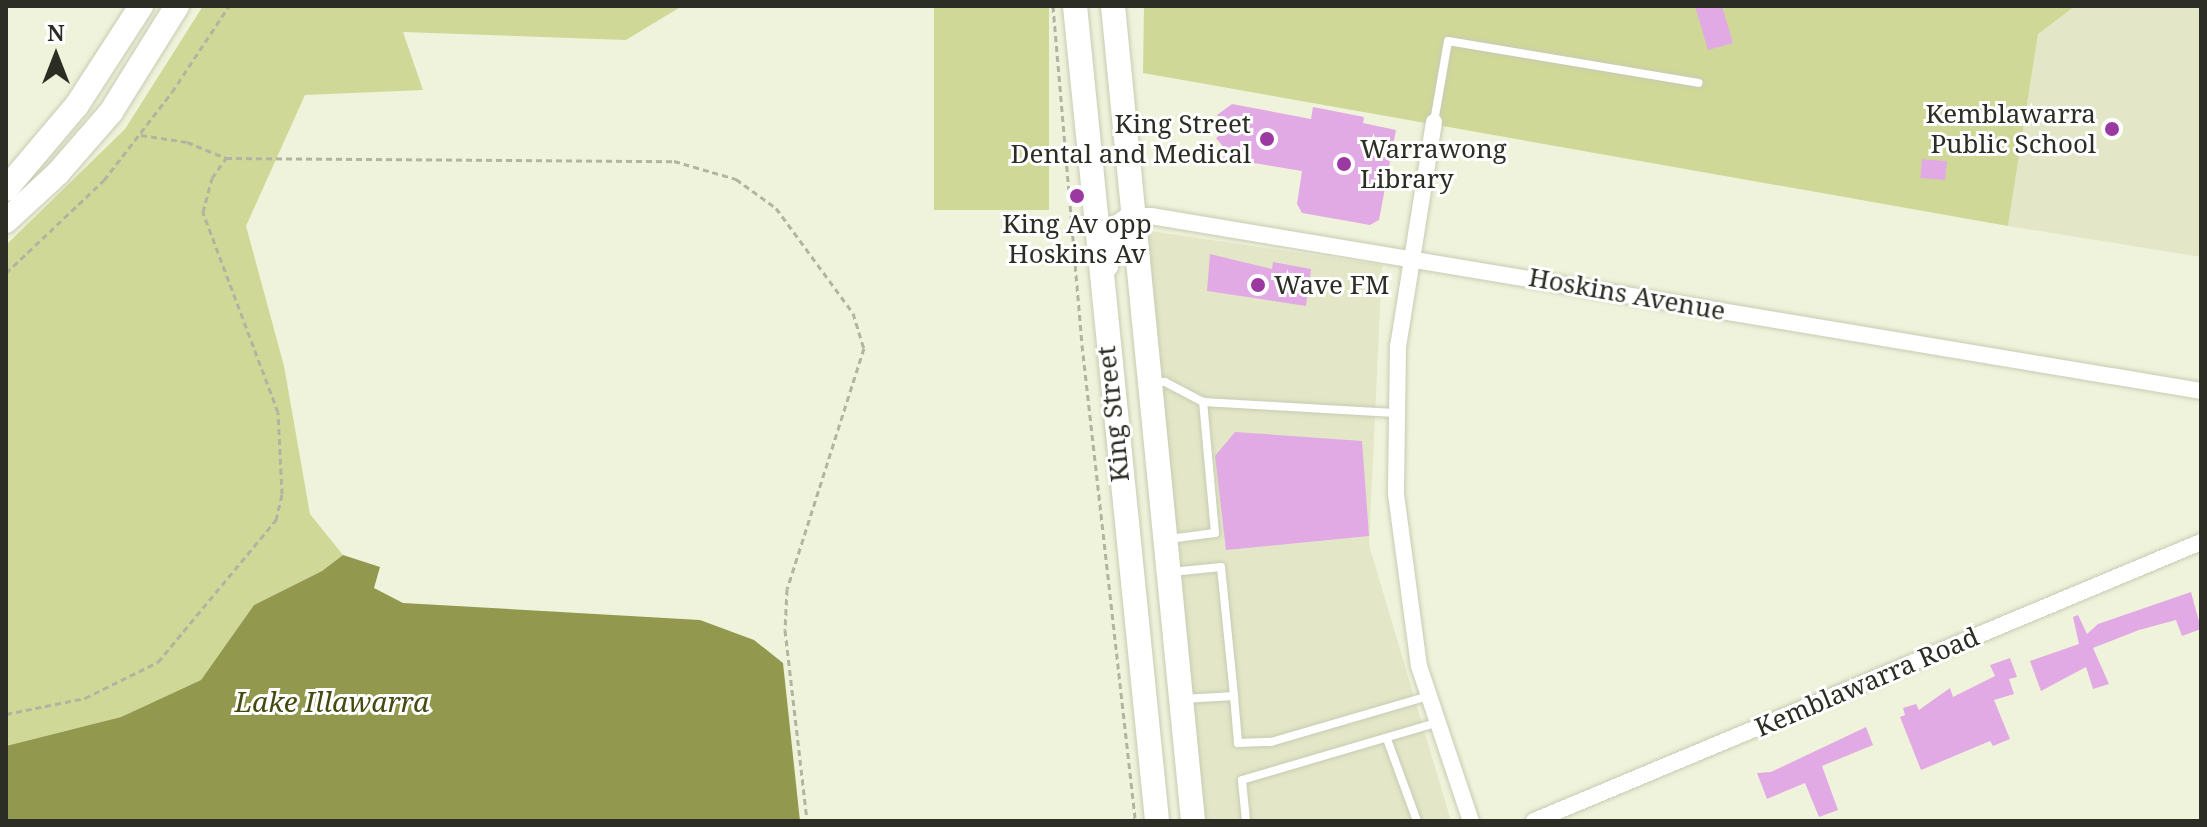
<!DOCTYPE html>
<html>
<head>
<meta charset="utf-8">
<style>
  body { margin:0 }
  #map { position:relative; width:2207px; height:827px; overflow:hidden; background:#f0f3db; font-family:"Noto Serif",serif }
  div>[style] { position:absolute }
  .built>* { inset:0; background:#e3e7c7 }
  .green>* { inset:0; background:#d0d897; transform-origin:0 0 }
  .water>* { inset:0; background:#92994e }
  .building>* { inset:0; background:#e2aae4; transform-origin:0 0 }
  .path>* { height:3px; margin-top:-1.5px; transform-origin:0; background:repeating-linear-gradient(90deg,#b2b4a1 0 6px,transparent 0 10px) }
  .roads { filter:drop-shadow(0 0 2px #c8cbb3) drop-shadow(0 0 2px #c8cbb3) }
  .lane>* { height:8px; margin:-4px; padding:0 4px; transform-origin:4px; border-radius:4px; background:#fff }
  .street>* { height:16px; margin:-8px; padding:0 8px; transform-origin:8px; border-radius:8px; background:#fff }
  .primary>* { height:24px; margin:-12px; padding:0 12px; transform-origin:12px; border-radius:12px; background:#fff }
  .dots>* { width:22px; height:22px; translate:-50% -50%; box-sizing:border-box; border:4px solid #fff; border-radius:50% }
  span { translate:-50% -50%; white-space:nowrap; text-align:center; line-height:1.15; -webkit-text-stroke:6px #fff; paint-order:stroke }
  .poi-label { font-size:26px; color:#2c2d24 }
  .right { translate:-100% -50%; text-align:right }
  .left { translate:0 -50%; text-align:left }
  .street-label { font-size:26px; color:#2c2d24 }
  .water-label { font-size:28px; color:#454a10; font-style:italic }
  .frame { position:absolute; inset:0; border:8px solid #2c2d24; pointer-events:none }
  .north { position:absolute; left:16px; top:16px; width:80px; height:80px; -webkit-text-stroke:6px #fff; paint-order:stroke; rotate:0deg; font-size:22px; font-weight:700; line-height:32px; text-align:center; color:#2c2d24 }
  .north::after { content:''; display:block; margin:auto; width:28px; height:36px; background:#2c2d24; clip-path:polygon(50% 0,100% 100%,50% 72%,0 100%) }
</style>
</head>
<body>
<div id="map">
  <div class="built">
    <i style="clip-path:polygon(2075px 6px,2201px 6px,2201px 257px,2008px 226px,2038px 33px)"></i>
    <i style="clip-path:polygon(1143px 230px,1382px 265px,1369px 545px,1451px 821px,1205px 821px)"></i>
  </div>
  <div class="green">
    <i style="clip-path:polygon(203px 6px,682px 6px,626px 40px,403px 32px,423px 90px,305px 95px,246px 226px,284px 366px,310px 514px,343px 555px,322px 571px,254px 605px,201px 680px,121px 717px,6px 746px,6px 245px,125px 129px)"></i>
    <i style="left:934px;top:6px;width:115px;height:204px"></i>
    <i style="clip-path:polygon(1144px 6px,2075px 6px,2038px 34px,2008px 226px,1143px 73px)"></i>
  </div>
  <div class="water">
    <i style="clip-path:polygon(343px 555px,380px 567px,374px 588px,403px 603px,700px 620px,754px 640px,783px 663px,800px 821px,6px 821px,6px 746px,121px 717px,201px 680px,254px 605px,322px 571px)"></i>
  </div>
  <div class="building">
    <i style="clip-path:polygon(1695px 6px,1722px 6px,1733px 43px,1708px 50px)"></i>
    <i style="clip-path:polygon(1232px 104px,1311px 119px,1313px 107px,1364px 117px,1363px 123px,1396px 130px,1379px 220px,1370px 225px,1302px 213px,1297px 204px,1302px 171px,1223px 158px,1225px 149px,1216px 138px,1228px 129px,1217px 115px)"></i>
    <i style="left:1922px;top:159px;width:25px;height:19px;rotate:5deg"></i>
    <i style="clip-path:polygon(1210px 254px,1272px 269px,1273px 262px,1311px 269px,1306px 306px,1207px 291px)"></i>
    <i style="clip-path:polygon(1235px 432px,1362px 441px,1369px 536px,1226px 550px,1215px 456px)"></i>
    <i style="clip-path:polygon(2191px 592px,2201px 629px,2182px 636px,2176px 620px,2139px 630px,2093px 648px,2109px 684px,2093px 689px,2086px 667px,2041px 691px,2030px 661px,2079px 644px,2073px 617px,2078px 615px,2087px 634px,2098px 624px)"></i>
    <i style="clip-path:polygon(2010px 658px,2017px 677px,2009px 679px,2014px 694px,1994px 700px,2010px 739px,1993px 746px,1990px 741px,1921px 770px,1900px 717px,1905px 715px,1903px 708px,1916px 704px,1919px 710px,1950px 688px,1953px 697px,1995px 676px,1990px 665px)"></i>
    <i style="clip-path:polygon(1866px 727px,1873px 745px,1822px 766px,1838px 810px,1819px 817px,1805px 783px,1767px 799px,1757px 773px,1771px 772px)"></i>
  </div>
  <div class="path">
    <i style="left:1053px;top:6px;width:340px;rotate:85.1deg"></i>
    <i style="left:1082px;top:345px;width:479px;rotate:83.6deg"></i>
    <i style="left:141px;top:135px;width:47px;rotate:8.7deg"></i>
    <i style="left:187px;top:142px;width:42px;rotate:22.3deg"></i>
    <i style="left:226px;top:158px;width:448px;rotate:0.4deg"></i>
    <i style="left:674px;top:161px;width:65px;rotate:16.2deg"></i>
    <i style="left:736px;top:179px;width:49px;rotate:35.9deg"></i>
    <i style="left:776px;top:208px;width:130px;rotate:53.7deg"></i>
    <i style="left:853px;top:313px;width:37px;rotate:73deg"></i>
    <i style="left:864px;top:348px;width:253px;rotate:107.7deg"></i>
    <i style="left:787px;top:589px;width:41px;rotate:92.8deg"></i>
    <i style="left:785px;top:630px;width:192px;rotate:83.4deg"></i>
    <i style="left:6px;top:273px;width:135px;rotate:-43.5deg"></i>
    <i style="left:104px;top:180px;width:111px;rotate:-52.3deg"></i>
    <i style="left:172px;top:92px;width:103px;rotate:-56.5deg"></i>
    <i style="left:6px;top:714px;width:81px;rotate:-11.4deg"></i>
    <i style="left:85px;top:698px;width:81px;rotate:-26.3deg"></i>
    <i style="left:158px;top:662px;width:185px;rotate:-50.3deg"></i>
    <i style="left:276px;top:520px;width:27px;rotate:-77deg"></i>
    <i style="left:282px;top:494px;width:82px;rotate:-92.8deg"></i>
    <i style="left:278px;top:412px;width:214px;rotate:-110.6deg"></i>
    <i style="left:203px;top:212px;width:35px;rotate:-75deg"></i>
    <i style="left:212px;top:178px;width:24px;rotate:-55deg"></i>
  </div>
  <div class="roads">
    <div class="lane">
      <i style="left:1434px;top:122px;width:82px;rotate:-80.2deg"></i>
      <i style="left:1448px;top:41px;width:254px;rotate:9.5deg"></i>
      <i style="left:1153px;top:382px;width:12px"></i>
      <i style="left:1165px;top:382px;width:43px;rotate:27.8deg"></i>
      <i style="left:1169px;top:539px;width:46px;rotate:-7.4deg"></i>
      <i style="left:1215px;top:533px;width:132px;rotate:-95.2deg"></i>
      <i style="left:1203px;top:402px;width:192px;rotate:3.3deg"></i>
      <i style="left:1172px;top:572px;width:49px;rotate:-5.8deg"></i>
      <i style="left:1221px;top:567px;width:130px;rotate:84.2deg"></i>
      <i style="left:1183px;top:699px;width:51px;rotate:-3.4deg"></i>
      <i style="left:1234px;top:696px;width:47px;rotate:85.1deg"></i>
      <i style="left:1238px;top:743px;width:33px;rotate:-2deg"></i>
      <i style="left:1271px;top:742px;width:164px;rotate:-16.3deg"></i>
      <i style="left:1387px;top:739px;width:87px;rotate:69.9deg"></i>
      <i style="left:1246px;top:821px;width:41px;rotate:-95.6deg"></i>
      <i style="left:1242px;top:780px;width:202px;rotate:-16.4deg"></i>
    </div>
    <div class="street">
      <i style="left:1434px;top:122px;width:227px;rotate:99.1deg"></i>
      <i style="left:1398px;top:346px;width:148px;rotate:90.8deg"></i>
      <i style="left:1396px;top:494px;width:174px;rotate:82.4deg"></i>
      <i style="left:1419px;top:666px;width:163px;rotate:71.5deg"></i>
      <i style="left:1103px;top:277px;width:12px;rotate:-55deg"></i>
      <i style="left:1110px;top:267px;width:45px;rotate:-81deg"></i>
      <i style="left:1117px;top:223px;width:12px;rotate:-35deg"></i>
      <i style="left:1127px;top:216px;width:24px"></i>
      <i style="left:1151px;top:216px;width:1064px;rotate:9.46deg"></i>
      <i style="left:1534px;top:821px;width:723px;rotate:-22.7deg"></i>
    </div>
    <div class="primary">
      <i style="left:1075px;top:6px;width:819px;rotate:84.25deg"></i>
      <i style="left:1113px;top:6px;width:819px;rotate:84.39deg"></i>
      <i style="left:6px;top:189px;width:110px;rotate:-49.8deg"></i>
      <i style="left:77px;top:105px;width:118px;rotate:-57.1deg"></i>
      <i style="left:6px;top:221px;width:71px;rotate:-42.7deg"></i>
      <i style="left:58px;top:173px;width:81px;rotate:-49deg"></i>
      <i style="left:111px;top:112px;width:125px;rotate:-58.1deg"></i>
    </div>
  </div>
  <div class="dots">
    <i style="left:2112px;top:129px;background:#9b39a0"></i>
    <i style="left:1267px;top:139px;background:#9b39a0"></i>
    <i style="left:1344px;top:164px;background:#9b39a0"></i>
    <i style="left:1077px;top:196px;background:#9b39a0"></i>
    <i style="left:1258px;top:285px;background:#9b39a0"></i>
  </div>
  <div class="poi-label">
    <span class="right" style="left:2096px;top:129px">Kemblawarra<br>Public School</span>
    <span class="right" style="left:1251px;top:139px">King Street<br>Dental and Medical</span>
    <span class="left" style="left:1360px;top:164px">Warrawong<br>Library</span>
    <span style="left:1077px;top:239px">King Av opp<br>Hoskins Av</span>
    <span class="left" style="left:1274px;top:285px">Wave FM</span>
  </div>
  <div class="street-label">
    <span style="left:1627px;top:294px;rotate:10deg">Hoskins Avenue</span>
    <span style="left:1113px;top:414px;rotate:-96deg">King Street</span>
    <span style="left:1867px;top:682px;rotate:-23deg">Kemblawarra Road</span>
  </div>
  <div class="water-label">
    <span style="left:332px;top:701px">Lake Illawarra</span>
  </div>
  <div class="frame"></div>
  <div class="north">N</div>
</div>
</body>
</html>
